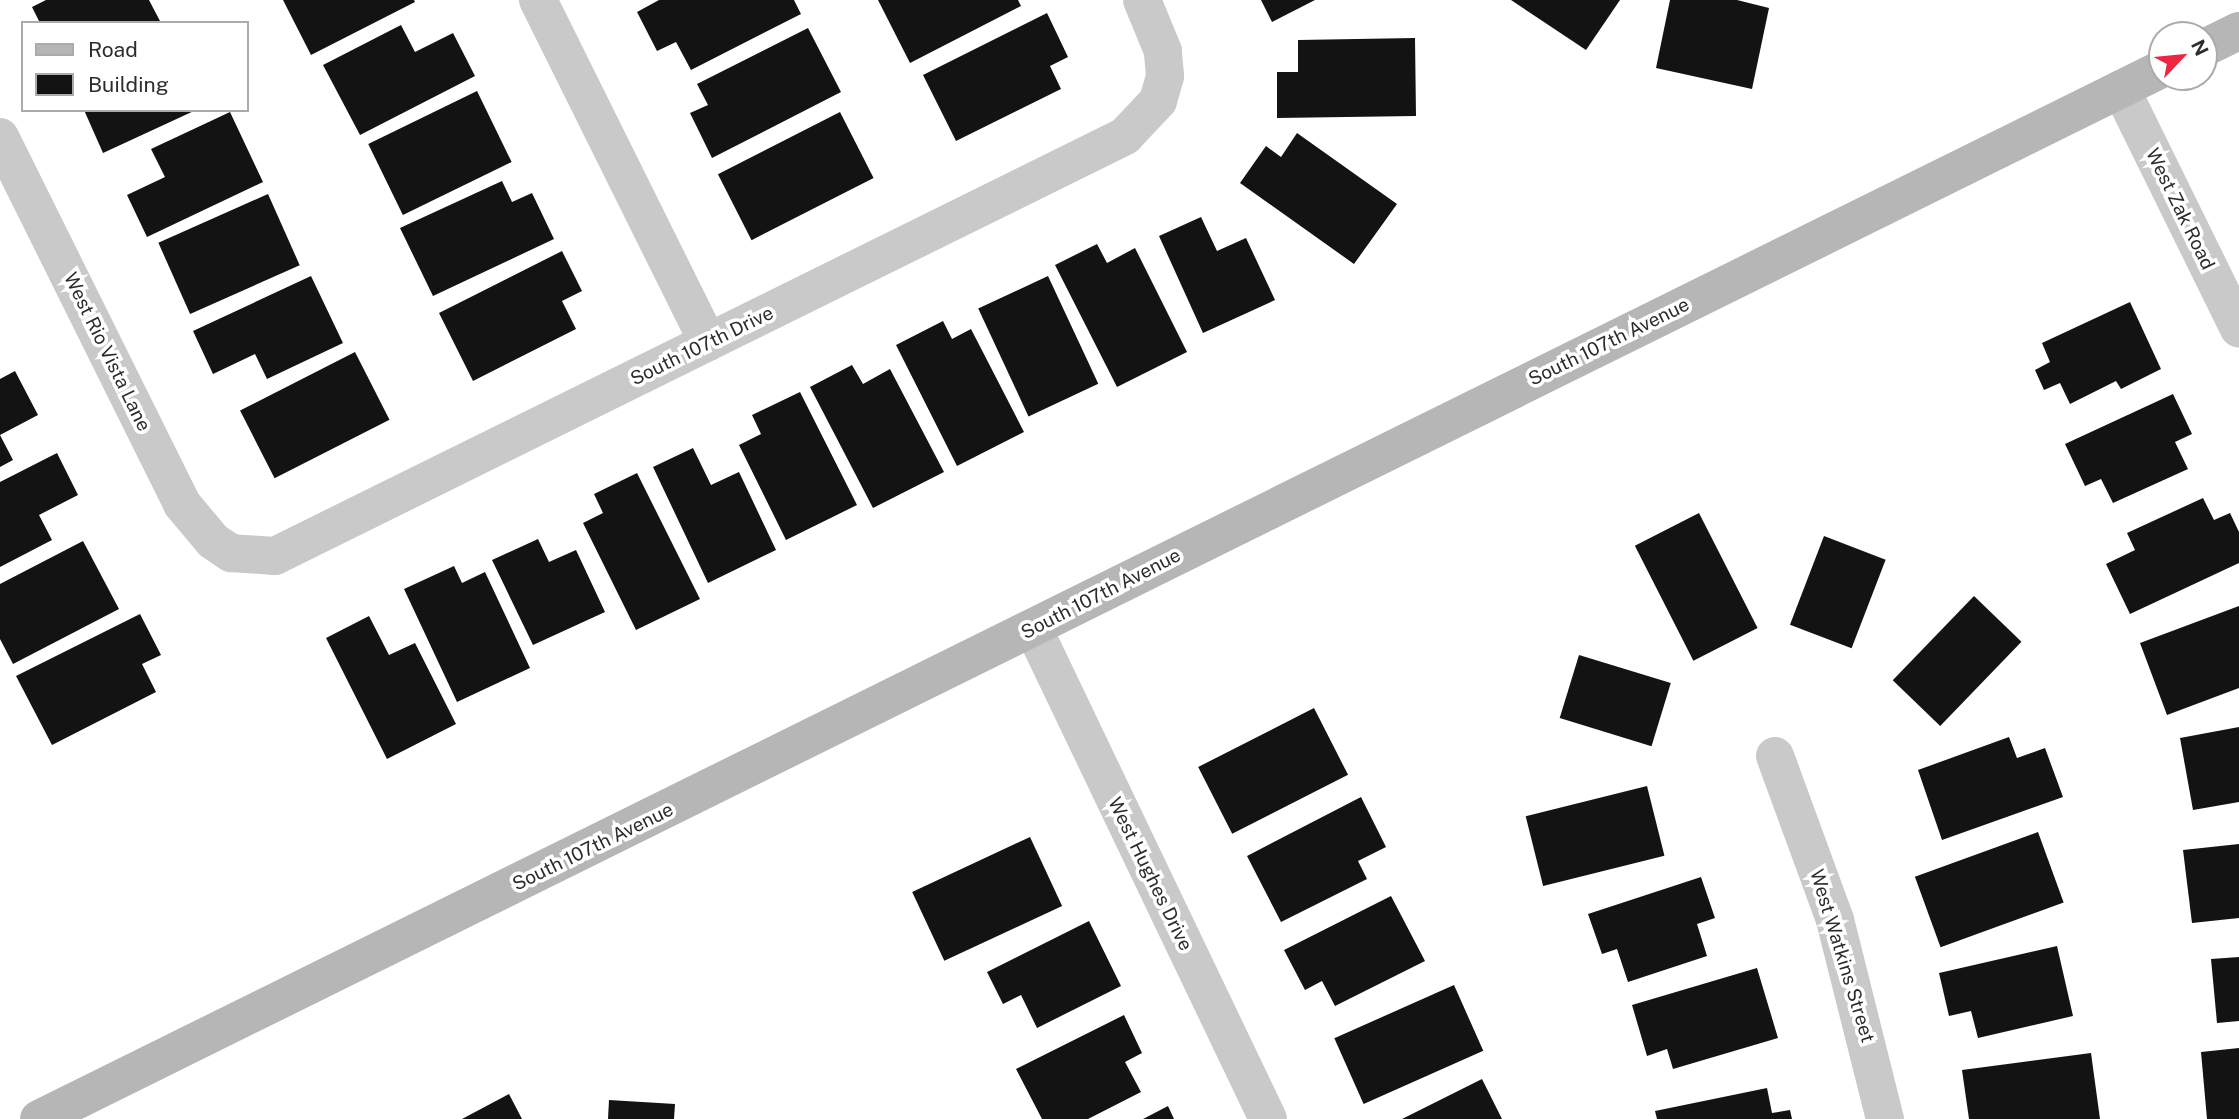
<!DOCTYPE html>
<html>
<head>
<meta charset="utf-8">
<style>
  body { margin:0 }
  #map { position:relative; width:2239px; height:1119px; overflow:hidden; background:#fff; font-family:"Public Sans",sans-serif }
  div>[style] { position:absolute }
  .building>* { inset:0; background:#131313; transform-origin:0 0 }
  .minor>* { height:38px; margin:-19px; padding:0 19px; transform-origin:19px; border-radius:19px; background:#c9c9c9 }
  .secondary>* { height:38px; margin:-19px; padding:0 19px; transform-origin:19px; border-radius:19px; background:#b6b6b6 }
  span { translate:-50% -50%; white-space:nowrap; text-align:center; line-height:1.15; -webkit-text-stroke:7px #fff; paint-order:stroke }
  .street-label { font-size:19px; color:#2c2c2c }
  .legend { position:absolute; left:21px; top:21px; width:228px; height:91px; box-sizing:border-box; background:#fff; border:2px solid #ababab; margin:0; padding:9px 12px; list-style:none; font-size:21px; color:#2c2c2c }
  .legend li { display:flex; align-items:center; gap:14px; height:35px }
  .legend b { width:35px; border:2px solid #ababab }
  .north { position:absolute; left:2148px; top:21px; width:70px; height:70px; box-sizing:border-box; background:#fff; border:2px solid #ababab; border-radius:50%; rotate:64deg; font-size:19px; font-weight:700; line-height:28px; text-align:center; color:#2c2c2c }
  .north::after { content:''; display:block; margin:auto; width:24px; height:32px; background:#ec2641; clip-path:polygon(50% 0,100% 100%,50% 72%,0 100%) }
</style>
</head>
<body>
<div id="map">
  <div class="building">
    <i style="clip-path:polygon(46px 0,149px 0,161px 23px,40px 23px,32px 7px)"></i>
    <i style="clip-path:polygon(283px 0,414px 0,415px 2px,311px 55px)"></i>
    <i style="clip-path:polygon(659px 0,794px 0,801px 14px,691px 70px,676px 42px,657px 51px,637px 12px)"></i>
    <i style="clip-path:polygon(878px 0,1018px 0,1021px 6px,910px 63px)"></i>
    <i style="clip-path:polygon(1261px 0,1315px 0,1272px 22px)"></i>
    <i style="clip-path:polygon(1511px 0,1620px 0,1586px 50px)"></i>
    <i style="clip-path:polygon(1670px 0,1737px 0,1769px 8px,1752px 89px,1656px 68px)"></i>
    <i style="clip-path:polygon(1047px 13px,1068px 57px,1050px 66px,1061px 89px,956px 141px,923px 75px)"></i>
    <i style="clip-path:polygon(401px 25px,415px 52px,453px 33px,475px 76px,360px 135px,323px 65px)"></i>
    <i style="clip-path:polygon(808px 28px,841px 92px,712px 158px,690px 113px,708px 105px,697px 84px)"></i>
    <i style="clip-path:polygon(1415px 38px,1416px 116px,1277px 118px,1277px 72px,1298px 72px,1298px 40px)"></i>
    <i style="left:477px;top:91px;width:79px;height:121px;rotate:64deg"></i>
    <i style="clip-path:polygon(84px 110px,196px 110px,103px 153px)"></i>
    <i style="clip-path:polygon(230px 112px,263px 182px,147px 237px,127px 195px,165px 177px,151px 149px)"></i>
    <i style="left:840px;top:112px;width:74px;height:137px;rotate:63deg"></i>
    <i style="clip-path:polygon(1297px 133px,1397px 204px,1354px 264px,1240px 183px,1266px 146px,1281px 157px)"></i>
    <i style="clip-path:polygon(502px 181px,512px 202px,532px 193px,554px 239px,433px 296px,400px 228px)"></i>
    <i style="left:268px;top:194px;width:78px;height:120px;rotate:66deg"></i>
    <i style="clip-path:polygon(1201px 217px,1217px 251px,1246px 238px,1275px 300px,1203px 333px,1159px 236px)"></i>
    <i style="clip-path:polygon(1097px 244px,1107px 263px,1135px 248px,1187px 352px,1117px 387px,1055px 265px)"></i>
    <i style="clip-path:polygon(562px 251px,582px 291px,562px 301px,576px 329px,473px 381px,439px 313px)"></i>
    <i style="clip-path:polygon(311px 276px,343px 343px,267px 379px,255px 354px,213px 374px,193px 331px)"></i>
    <i style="left:1048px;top:276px;width:119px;height:77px;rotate:65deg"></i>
    <i style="clip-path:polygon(2130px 302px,2161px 369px,2121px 389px,2116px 381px,2070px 404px,2060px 383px,2044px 390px,2035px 370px,2050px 362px,2042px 343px)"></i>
    <i style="clip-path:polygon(943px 321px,952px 339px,971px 329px,1024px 432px,957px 466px,896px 345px)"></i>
    <i style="left:355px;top:352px;width:76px;height:129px;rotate:63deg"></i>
    <i style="clip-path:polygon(852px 365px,863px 384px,890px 369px,944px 472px,873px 508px,810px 387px)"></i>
    <i style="clip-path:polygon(15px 371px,38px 415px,0 435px,13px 460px,0 467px,0 379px)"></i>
    <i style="clip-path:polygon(800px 392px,857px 505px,786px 540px,739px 445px,761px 434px,752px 415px)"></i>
    <i style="clip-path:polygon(2173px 394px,2192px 434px,2175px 442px,2188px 469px,2113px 503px,2101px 479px,2085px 486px,2065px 444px)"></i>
    <i style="clip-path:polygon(693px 448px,711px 485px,739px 472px,776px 550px,708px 583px,653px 467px)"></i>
    <i style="clip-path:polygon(57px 453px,78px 495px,39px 515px,52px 540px,0 567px,0 482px)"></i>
    <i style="clip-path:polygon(637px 473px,700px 599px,636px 630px,583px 523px,603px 513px,594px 494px)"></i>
    <i style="clip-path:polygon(2203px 498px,2214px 520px,2230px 513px,2239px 532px,2239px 563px,2130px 614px,2106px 564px,2135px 550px,2127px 533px)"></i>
    <i style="left:1699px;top:513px;width:129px;height:72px;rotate:63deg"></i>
    <i style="left:1824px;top:536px;width:66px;height:95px;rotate:21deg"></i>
    <i style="clip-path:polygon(538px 539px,549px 562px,576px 550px,605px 612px,533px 645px,492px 560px)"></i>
    <i style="clip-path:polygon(83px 541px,119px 609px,13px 664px,0 639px,0 584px)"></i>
    <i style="clip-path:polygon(454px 566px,462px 583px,485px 572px,530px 668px,457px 702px,404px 589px)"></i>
    <i style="left:1974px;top:596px;width:66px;height:117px;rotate:44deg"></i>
    <i style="clip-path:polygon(2239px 606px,2239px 688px,2167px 715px,2140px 643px)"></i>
    <i style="clip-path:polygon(140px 614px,161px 655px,142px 664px,156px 692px,52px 745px,16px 676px)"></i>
    <i style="clip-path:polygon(369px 616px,389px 655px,415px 643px,456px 724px,387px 759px,326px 638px)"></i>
    <i style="left:1579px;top:655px;width:96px;height:66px;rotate:17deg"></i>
    <i style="left:1314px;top:708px;width:75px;height:130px;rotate:63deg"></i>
    <i style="clip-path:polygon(2239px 727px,2239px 802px,2193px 810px,2180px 738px)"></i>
    <i style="clip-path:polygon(2009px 737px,2017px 758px,2045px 748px,2063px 797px,1942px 840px,1918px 770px)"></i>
    <i style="left:1647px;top:786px;width:72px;height:125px;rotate:76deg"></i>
    <i style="clip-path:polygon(1361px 797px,1386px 847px,1358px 861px,1367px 879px,1281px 922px,1247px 856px)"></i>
    <i style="left:2038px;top:832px;width:75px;height:131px;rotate:70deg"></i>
    <i style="left:1030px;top:837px;width:76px;height:130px;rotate:65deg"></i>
    <i style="clip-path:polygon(2239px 844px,2239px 918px,2192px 923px,2183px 850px)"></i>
    <i style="clip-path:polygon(1701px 877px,1715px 918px,1697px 924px,1707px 956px,1628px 982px,1617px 949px,1602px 954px,1588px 914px)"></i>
    <i style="clip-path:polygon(1391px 896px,1425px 961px,1335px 1006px,1322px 981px,1305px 990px,1284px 950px)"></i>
    <i style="clip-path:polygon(1089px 921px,1121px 986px,1037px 1028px,1021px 995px,1003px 1004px,987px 972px)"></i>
    <i style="clip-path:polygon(2057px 946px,2073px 1016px,1978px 1038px,1971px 1011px,1949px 1016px,1939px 973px)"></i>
    <i style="clip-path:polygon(2239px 957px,2239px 1021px,2217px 1023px,2211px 959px)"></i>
    <i style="clip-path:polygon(1757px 968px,1778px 1038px,1673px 1069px,1667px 1049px,1647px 1056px,1632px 1005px)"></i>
    <i style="left:1454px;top:985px;width:72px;height:131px;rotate:66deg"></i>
    <i style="clip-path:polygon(1124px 1015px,1142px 1053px,1125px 1062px,1141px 1092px,1088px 1119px,1042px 1119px,1016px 1069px)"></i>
    <i style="clip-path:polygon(2239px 1048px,2239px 1119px,2207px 1119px,2201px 1052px)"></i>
    <i style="clip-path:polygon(2091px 1053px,2100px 1119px,1969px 1119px,1962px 1070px)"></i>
    <i style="clip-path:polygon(1482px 1079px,1502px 1119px,1402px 1119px)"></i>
    <i style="clip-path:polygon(1767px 1088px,1772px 1113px,1790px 1110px,1792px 1119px,1657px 1119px,1655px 1111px)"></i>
    <i style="clip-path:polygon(509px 1094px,522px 1119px,462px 1119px)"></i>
    <i style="clip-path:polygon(609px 1100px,675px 1104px,674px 1119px,608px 1119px)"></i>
    <i style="clip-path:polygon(1168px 1106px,1174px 1119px,1143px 1119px)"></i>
  </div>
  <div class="minor">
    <i style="left:538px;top:0;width:382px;rotate:63.6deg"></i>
    <i style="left:2121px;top:89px;width:267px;rotate:63.8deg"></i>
    <i style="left:0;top:137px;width:410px;rotate:63.6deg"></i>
    <i style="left:182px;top:504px;width:48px;rotate:50deg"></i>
    <i style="left:213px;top:541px;width:22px;rotate:34deg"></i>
    <i style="left:231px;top:553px;width:44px;rotate:3.9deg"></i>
    <i style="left:275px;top:556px;width:948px;rotate:-26.29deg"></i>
    <i style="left:1125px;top:136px;width:48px;rotate:-46.7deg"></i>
    <i style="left:1158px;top:101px;width:26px;rotate:-74deg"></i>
    <i style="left:1165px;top:76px;width:25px;rotate:-95deg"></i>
    <i style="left:1163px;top:51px;width:55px;rotate:-112.4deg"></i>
    <i style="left:1033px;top:628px;width:544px;rotate:64.42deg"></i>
    <i style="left:1775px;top:756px;width:175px;rotate:69.9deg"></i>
    <i style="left:1835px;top:920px;width:205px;rotate:75.9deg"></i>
  </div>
  <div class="secondary">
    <i style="left:2204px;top:48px;width:39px;rotate:-26deg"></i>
    <i style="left:39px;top:1119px;width:2368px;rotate:-26.32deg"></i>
  </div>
  <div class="street-label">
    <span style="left:2180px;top:209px;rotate:64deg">West Zak Road</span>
    <span style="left:1609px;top:342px;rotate:-26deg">South 107th Avenue</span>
    <span style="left:702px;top:346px;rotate:-26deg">South 107th Drive</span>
    <span style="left:107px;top:352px;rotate:64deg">West Rio Vista Lane</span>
    <span style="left:1101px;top:594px;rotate:-27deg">South 107th Avenue</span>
    <span style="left:593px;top:847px;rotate:-26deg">South 107th Avenue</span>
    <span style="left:1150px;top:874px;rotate:64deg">West Hughes Drive</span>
    <span style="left:1842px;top:956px;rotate:73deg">West Watkins Street</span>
  </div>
  <ul class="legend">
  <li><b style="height:9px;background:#b6b6b6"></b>Road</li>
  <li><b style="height:19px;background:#131313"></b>Building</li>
  </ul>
  <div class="north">N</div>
</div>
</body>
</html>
